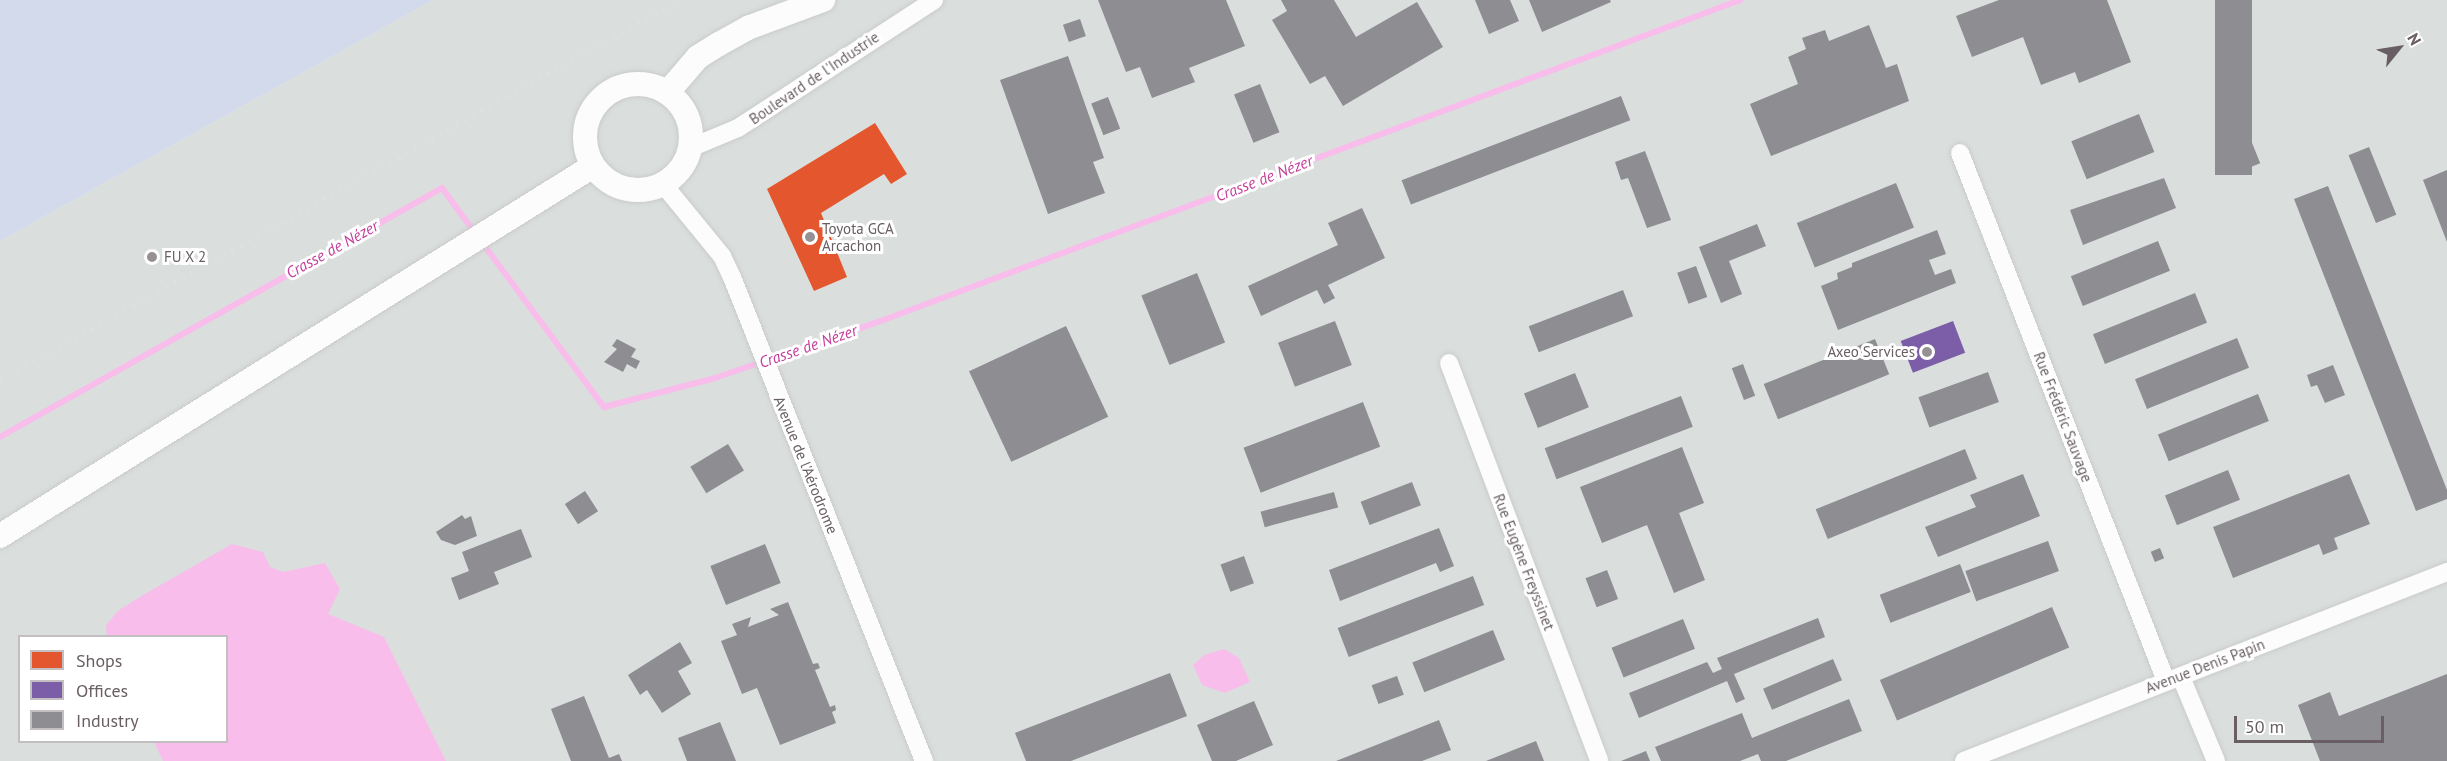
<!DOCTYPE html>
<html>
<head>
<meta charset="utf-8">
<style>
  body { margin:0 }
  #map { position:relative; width:2447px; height:761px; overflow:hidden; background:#e9eeec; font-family:"PT Sans",sans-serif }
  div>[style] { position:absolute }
  .industrial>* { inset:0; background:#dadfdd }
  .green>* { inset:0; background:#d3daeb }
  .water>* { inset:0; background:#f8bdeb }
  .shops>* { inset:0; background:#e4572e }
  .offices>* { inset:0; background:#7b5ea7; transform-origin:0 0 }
  .industry>* { inset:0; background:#8d8d92; transform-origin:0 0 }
  .stream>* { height:6px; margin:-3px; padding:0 3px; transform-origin:3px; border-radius:3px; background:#f8bdeb }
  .roads { filter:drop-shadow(0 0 2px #cacbca) drop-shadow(0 0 2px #cacbca) }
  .street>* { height:18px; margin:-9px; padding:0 9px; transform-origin:9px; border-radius:9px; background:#fcfcfc }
  .secondary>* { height:24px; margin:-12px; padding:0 12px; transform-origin:12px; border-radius:12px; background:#fcfcfc }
  .secondary>.ring { margin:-12px; padding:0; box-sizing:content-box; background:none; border:24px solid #fcfcfc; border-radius:50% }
  .rail>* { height:4.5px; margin-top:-2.25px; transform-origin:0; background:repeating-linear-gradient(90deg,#e0e0e0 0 1.5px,transparent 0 9.5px) }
  .dots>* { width:16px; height:16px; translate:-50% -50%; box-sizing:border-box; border:3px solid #fff; border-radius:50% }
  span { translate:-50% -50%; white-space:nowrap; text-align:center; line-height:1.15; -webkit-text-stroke:6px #fff; paint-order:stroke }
  .street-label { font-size:15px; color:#685e64 }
  .poi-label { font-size:15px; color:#685e64 }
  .left { translate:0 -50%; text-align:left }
  .right { translate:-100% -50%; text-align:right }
  .water-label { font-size:16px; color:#c43e9a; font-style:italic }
  .legend { position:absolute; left:18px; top:635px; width:210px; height:108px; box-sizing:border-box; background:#fff; border:2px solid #c3bfc1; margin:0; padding:8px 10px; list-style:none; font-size:18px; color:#685e64 }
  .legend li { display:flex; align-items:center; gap:12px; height:30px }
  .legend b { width:30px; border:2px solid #c3bfc1 }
  .north { position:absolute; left:2369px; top:18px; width:60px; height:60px; -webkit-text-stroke:4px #fff; paint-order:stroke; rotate:60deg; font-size:16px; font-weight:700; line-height:24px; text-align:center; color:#685e64 }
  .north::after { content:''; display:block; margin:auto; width:21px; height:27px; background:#685e64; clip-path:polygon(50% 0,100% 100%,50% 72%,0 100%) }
  .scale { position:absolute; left:2234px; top:716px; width:150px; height:27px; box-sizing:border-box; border:3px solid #685e64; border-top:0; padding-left:8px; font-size:18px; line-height:21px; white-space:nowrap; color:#685e64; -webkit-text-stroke:4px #fff; paint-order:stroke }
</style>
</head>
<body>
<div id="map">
  <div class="industrial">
    <i style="clip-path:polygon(evenodd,433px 0,2447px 0,2447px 761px,0 761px,0 241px,433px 0,20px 636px,226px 636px,226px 742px,20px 742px,20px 636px)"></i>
  </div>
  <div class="green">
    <i style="clip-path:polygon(0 0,433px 0,0 241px)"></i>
  </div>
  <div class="water">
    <i style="clip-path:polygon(232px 544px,263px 552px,270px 567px,283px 572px,325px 563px,340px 589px,328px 614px,384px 637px,446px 761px,163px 761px,154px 742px,226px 742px,226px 636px,107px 636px,106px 625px,119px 610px,143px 595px)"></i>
    <i style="clip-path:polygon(1224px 649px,1239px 658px,1250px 682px,1225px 693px,1202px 685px,1193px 665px,1204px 655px)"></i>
  </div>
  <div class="shops">
    <i style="clip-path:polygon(875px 123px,907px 174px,891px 184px,884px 174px,821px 213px,847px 277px,814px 291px,767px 189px)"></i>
  </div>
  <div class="offices">
    <i style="left:1953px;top:321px;width:34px;height:56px;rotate:69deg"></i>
  </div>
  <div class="industry">
    <i style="clip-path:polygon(1098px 0,1226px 0,1245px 46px,1189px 68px,1195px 82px,1152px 98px,1140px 67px,1126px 72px)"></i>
    <i style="clip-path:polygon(1281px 0,1334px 0,1356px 37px,1417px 2px,1443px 47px,1343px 106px,1325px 76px,1310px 84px,1272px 20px,1287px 11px)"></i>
    <i style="clip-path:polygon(1475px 0,1510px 0,1519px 21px,1489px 34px)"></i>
    <i style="clip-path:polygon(1529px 0,1610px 0,1611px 2px,1542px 32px)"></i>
    <i style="clip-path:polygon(1999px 0,2107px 0,2131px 62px,2079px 83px,2075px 72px,2041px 85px,2023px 37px,1972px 57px,1956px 16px)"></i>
    <i style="left:2215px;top:0;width:37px;height:175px"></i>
    <i style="left:1080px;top:19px;width:18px;height:18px;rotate:71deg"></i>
    <i style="clip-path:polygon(1869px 25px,1886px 68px,1897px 64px,1909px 101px,1771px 156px,1750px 104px,1798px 84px,1788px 57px,1806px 49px,1802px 38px,1825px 30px,1829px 41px)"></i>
    <i style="clip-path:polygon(1068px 56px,1104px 158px,1093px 162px,1105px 193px,1048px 214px,1000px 80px)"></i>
    <i style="left:1260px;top:84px;width:52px;height:28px;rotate:68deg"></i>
    <i style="left:1621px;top:96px;width:26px;height:235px;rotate:69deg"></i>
    <i style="left:1108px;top:97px;width:34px;height:18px;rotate:69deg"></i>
    <i style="left:2139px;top:114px;width:41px;height:73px;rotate:68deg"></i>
    <i style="left:2246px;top:128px;width:38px;height:13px;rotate:68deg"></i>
    <i style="left:2369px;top:147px;width:73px;height:22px;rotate:68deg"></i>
    <i style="clip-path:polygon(1645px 151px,1671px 220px,1647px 228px,1628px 178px,1621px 180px,1615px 162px)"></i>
    <i style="clip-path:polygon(2447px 170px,2447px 242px,2423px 180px)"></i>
    <i style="clip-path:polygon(2164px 178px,2176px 208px,2083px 245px,2070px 210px)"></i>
    <i style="left:1896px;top:183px;width:48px;height:107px;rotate:68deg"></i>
    <i style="clip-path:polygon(2328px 186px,2447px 490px,2447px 499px,2416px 511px,2294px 199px)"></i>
    <i style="clip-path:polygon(1362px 208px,1385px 258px,1328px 285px,1335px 298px,1324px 304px,1317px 290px,1261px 316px,1248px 286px,1338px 245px,1328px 223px)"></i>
    <i style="clip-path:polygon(1757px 224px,1766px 246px,1729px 261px,1742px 294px,1721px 303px,1699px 247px)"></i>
    <i style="clip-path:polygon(1937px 230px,1946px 254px,1929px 260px,1935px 275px,1951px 269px,1956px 283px,1838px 330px,1821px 286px,1838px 279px,1837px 273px,1852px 267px,1852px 263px)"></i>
    <i style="left:2158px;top:241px;width:32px;height:94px;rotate:68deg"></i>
    <i style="left:1696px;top:266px;width:33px;height:20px;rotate:70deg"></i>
    <i style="left:1197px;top:273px;width:75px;height:60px;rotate:68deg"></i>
    <i style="left:1623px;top:290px;width:28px;height:101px;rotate:69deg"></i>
    <i style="left:2195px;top:293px;width:32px;height:110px;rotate:68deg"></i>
    <i style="left:1335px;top:321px;width:47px;height:61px;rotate:69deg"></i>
    <i style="left:1066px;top:326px;width:100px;height:107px;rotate:65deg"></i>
    <i style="left:2237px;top:338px;width:32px;height:110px;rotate:68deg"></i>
    <i style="clip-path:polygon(617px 339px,636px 349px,631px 357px,640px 361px,636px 369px,627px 364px,623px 372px,604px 362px,617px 349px,612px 346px)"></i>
    <i style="left:1875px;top:339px;width:38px;height:120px;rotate:68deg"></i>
    <i style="left:1743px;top:364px;width:34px;height:12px;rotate:69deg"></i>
    <i style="clip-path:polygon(2333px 365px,2345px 395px,2325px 403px,2317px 385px,2311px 387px,2307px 375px)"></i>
    <i style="left:1988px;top:372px;width:32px;height:74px;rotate:70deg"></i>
    <i style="left:1575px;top:373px;width:37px;height:55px;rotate:68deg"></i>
    <i style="left:2258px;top:394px;width:29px;height:108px;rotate:68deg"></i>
    <i style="left:1681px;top:396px;width:33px;height:146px;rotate:69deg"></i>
    <i style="left:1363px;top:402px;width:48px;height:128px;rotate:69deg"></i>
    <i style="left:728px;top:444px;width:31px;height:44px;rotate:59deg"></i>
    <i style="clip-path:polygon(1682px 447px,1704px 503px,1679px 513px,1705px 580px,1674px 593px,1647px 525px,1602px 543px,1580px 487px)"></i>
    <i style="left:1965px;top:449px;width:32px;height:161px;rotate:68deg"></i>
    <i style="left:2228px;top:470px;width:32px;height:68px;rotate:68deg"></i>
    <i style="clip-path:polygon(2023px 474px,2040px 516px,1938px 557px,1925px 527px,1976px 507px,1970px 495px)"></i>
    <i style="clip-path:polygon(2349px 474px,2370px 524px,2334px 538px,2338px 549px,2323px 555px,2319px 544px,2233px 578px,2213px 527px)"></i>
    <i style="left:1412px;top:482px;width:25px;height:55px;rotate:69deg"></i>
    <i style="left:585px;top:491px;width:24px;height:24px;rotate:57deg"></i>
    <i style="left:1334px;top:492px;width:16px;height:76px;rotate:75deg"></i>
    <i style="clip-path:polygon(462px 515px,465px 519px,471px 516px,477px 536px,455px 545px,441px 540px,436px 532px)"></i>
    <i style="clip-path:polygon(1439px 528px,1454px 566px,1440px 572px,1436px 563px,1340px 601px,1329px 570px)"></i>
    <i style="clip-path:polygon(521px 529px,532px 557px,494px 572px,499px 584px,459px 600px,451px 578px,469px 571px,462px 552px)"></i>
    <i style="left:2048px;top:541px;width:32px;height:88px;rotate:70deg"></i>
    <i style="left:765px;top:544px;width:42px;height:59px;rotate:68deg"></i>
    <i style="left:2160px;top:548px;width:11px;height:10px;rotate:68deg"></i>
    <i style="left:1244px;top:556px;width:29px;height:25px;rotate:70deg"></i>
    <i style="left:1960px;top:564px;width:30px;height:86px;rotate:69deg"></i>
    <i style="left:1607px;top:570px;width:31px;height:23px;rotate:69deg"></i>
    <i style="left:1473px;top:576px;width:31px;height:145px;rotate:69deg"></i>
    <i style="clip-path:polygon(788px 602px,813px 664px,818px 663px,820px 668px,815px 670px,830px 707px,835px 705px,836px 710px,832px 712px,836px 723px,780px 745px,757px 688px,742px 694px,721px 641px,737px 635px,732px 624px,751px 617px,748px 627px,779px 615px,770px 609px)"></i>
    <i style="left:2052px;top:607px;width:44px;height:187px;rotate:67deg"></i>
    <i style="clip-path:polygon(1818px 618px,1825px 637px,1734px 674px,1745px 699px,1736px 703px,1727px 681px,1639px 718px,1629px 693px,1707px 662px,1713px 673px,1722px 669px,1717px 658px)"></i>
    <i style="left:1683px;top:619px;width:32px;height:77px;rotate:68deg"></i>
    <i style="left:1493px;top:630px;width:32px;height:87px;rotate:68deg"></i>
    <i style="clip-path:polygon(680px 642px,692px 663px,678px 671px,691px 694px,662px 713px,647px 690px,640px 695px,628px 675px)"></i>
    <i style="left:1833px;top:659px;width:23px;height:76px;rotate:67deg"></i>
    <i style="clip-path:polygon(1170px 673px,1187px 716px,1071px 761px,1026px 761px,1015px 733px)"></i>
    <i style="clip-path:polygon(2447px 674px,2447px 761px,2320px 761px,2298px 705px,2330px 692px,2339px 716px)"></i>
    <i style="left:1397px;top:676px;width:20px;height:27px;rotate:70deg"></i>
    <i style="clip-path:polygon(584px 696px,609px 758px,619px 754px,622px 761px,571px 761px,551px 709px)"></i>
    <i style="clip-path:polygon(1849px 699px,1862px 731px,1786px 761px,1761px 761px,1758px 754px,1740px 761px,1661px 761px,1655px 747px,1742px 713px,1752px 738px)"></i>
    <i style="clip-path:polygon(1254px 701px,1273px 745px,1236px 761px,1212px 761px,1197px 725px)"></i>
    <i style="clip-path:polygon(1439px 720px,1451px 750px,1422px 761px,1336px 761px)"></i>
    <i style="clip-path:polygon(720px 722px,736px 761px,687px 761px,678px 738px)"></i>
    <i style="clip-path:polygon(1536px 741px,1544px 761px,1486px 761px)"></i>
    <i style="clip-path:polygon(1646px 751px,1650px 761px,1621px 761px)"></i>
  </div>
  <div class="stream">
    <i style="left:481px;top:241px;width:207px;rotate:53.5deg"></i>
    <i style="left:604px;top:407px;width:115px;rotate:-14.6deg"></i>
    <i style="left:715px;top:378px;width:181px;rotate:-19deg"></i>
    <i style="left:886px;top:319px;width:912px;rotate:-20.48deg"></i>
    <i style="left:0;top:437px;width:507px;rotate:-29.39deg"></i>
    <i style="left:442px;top:188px;width:56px;rotate:53.7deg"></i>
  </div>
  <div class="roads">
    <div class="street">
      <i style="left:690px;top:148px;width:52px;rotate:-22.6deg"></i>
      <i style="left:738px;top:128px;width:234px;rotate:-33.1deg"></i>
      <i style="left:1960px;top:153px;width:567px;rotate:68.69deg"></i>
      <i style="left:663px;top:184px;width:93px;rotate:50.7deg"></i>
      <i style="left:722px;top:256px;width:23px;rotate:65deg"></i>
      <i style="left:732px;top:277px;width:521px;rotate:68.36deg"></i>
      <i style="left:1449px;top:363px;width:425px;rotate:69.3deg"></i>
      <i style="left:2181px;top:677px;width:91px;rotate:67.4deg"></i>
      <i style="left:1964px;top:761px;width:519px;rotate:-21.37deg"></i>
    </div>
    <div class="secondary">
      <i class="ring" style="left:585px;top:84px;width:82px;height:82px"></i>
      <i style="left:667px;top:93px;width:48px;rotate:-49.3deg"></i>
      <i style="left:698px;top:57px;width:25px;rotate:-32deg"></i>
      <i style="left:719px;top:44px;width:35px;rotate:-29deg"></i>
      <i style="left:750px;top:27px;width:78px;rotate:-20.3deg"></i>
      <i style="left:0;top:536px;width:699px;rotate:-31.96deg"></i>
    </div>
  </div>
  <div class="rail">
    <i style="left:0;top:380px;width:778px;rotate:-29.23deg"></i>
  </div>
  <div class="dots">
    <i style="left:810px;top:237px;background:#959094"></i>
    <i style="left:152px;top:257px;background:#959094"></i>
    <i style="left:1927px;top:352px;background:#959094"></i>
  </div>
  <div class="street-label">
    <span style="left:814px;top:78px;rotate:-34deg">Boulevard de l'Industrie</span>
    <span style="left:2063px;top:417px;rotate:69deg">Rue Frédéric Sauvage</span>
    <span style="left:806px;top:465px;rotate:68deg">Avenue de l'Aérodrome</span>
    <span style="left:1524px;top:562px;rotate:69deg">Rue Eugène Freyssinet</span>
    <span style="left:2205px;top:666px;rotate:-21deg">Avenue Denis Papin</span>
  </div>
  <div class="poi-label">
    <span class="left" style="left:822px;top:237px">Toyota GCA<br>Arcachon</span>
    <span class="left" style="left:164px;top:257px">FU X 2</span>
    <span class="right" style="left:1915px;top:352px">Axeo Services</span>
  </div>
  <div class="water-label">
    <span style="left:1264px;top:178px;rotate:-21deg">Crasse de Nézer</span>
    <span style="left:332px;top:249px;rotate:-29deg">Crasse de Nézer</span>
    <span style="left:808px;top:346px;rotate:-19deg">Crasse de Nézer</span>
  </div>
  <ul class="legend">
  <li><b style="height:16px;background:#e4572e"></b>Shops</li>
  <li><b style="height:16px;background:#7b5ea7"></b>Offices</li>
  <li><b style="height:16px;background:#8d8d92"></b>Industry</li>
  </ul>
  <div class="north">N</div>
  <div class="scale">50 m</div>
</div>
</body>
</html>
